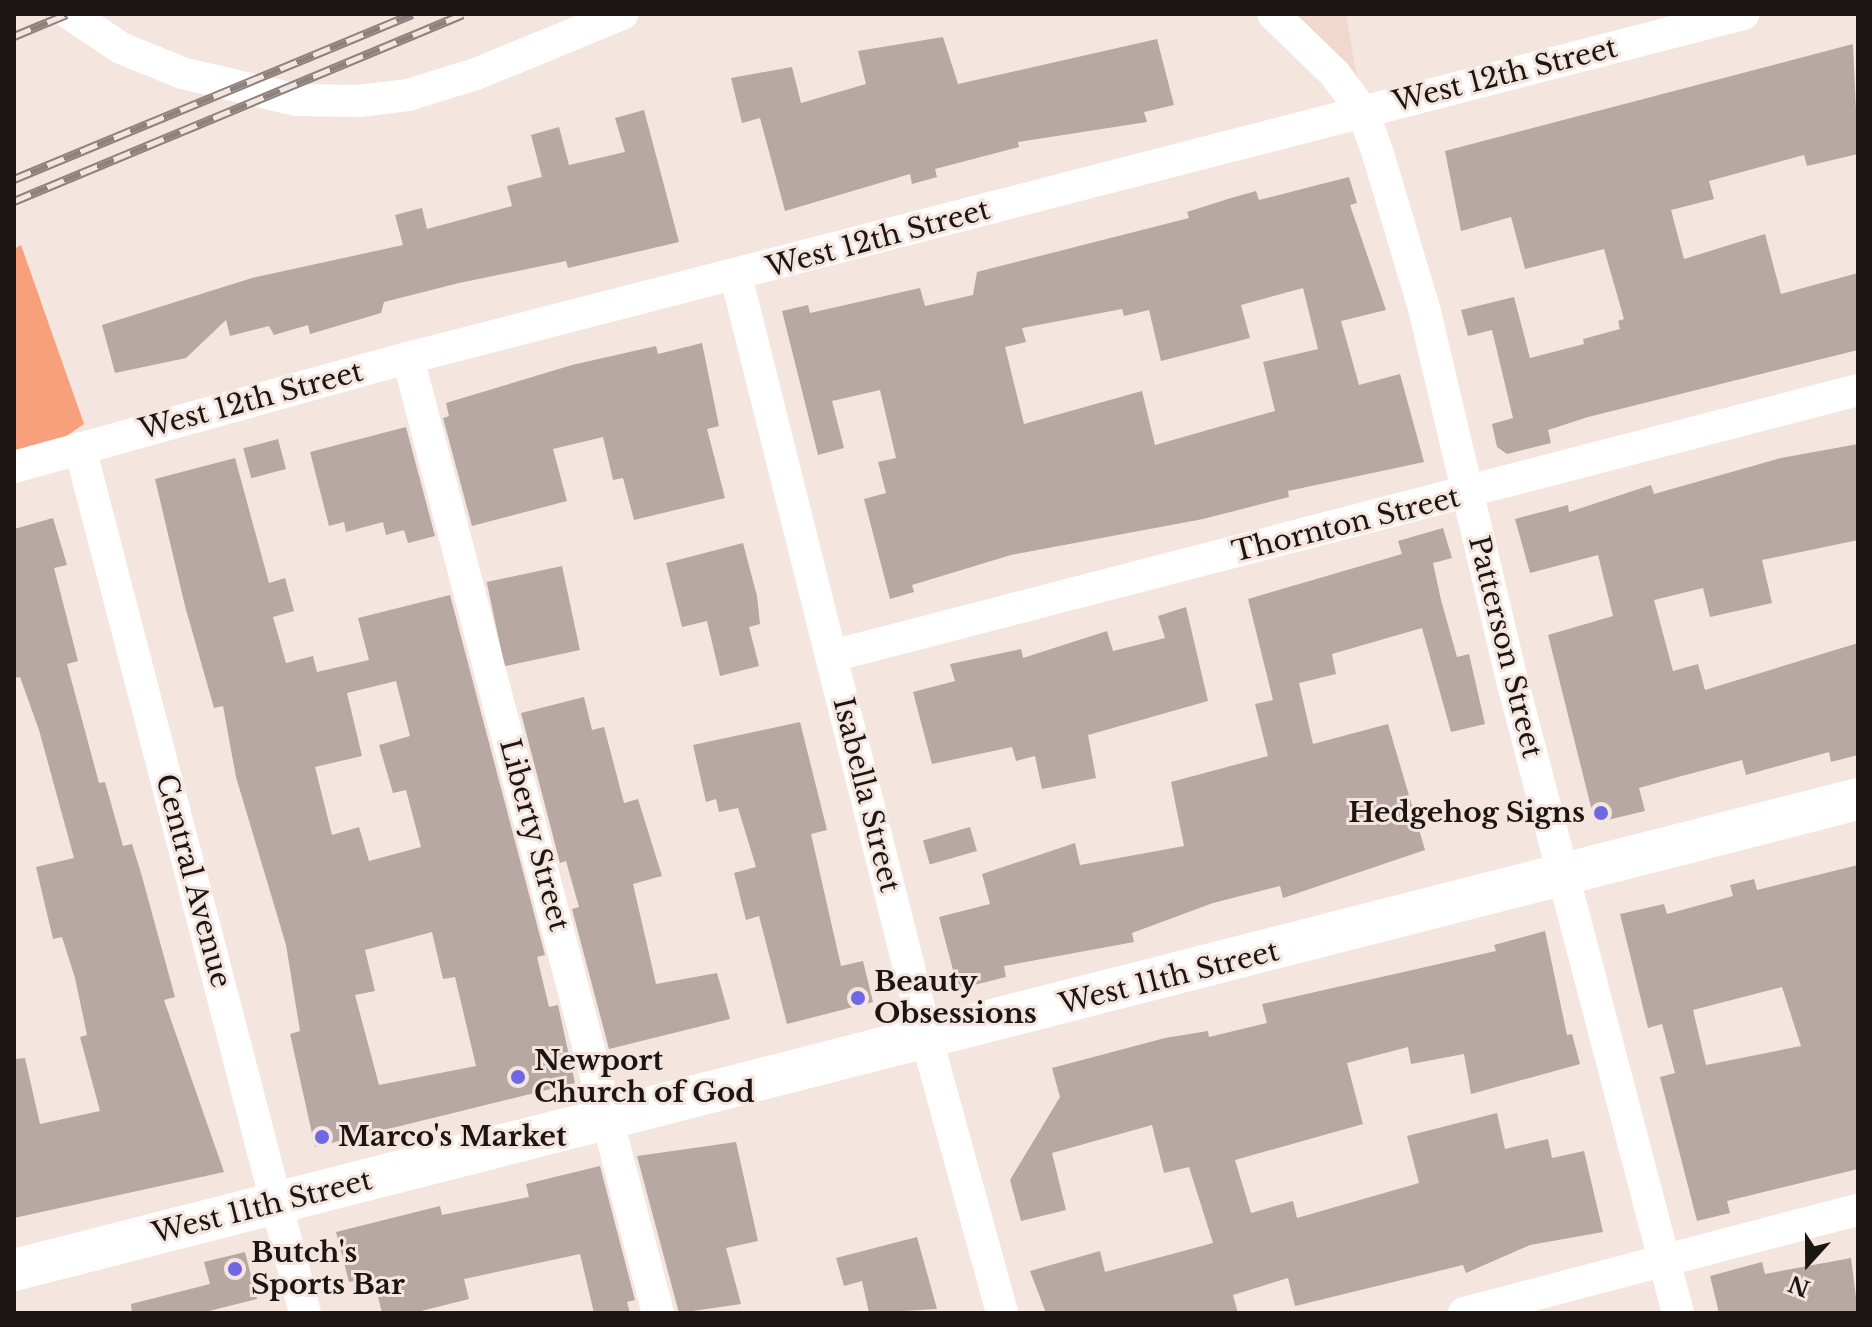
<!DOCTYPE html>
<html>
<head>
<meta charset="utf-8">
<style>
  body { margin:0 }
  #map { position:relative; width:1872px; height:1327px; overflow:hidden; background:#f5e5df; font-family:"Libre Baskerville",serif }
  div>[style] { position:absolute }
  .built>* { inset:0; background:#f0d8cf }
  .green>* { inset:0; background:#f89f7c }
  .building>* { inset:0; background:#b7a8a3; transform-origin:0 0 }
  .minor>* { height:32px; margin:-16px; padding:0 16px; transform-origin:16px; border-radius:16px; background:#fff }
  .major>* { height:42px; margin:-21px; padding:0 21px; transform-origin:21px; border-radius:21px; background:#fff }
  .rail>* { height:9px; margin-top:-4.5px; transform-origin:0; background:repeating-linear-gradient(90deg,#f5e5df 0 18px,#8d827e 0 36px); box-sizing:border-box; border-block:2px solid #8d827e }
  .dots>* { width:22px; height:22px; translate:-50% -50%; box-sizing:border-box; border:4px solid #f5e5df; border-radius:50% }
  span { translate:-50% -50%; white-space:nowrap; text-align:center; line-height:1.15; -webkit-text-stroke:6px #f5e5df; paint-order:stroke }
  .street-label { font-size:28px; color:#1b1513 }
  .poi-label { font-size:28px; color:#1b1513; font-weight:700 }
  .right { translate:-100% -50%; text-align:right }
  .left { translate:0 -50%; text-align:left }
  .frame { position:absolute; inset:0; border:16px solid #1b1513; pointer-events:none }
  .north { position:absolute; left:1768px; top:1223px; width:80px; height:80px; -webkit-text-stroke:6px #f5e5df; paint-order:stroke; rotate:201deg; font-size:22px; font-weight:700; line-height:32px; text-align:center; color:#1b1513 }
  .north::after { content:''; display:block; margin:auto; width:28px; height:36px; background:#1b1513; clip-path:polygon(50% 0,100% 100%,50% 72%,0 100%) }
</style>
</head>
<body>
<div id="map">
  <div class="built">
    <i style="clip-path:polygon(1273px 14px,1346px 14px,1363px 112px)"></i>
  </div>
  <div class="green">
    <i style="clip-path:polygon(21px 245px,84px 424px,53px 445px,14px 457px,14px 249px)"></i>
  </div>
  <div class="building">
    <i style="clip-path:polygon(943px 37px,958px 84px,1157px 39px,1174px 105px,1144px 112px,1147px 122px,1018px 142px,1019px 147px,935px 169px,937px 177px,912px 184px,910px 174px,785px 211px,760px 118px,742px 123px,731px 78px,792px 67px,801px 103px,866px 84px,858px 51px)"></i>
    <i style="clip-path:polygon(1853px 44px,1858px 154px,1807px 166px,1804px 155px,1709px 181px,1714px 199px,1671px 210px,1684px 259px,1765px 234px,1781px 294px,1858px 273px,1858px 350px,1588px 417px,1548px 430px,1551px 443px,1507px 454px,1497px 447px,1492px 424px,1513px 418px,1492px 330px,1468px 336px,1461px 310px,1514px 297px,1530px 358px,1584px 344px,1583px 339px,1620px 329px,1618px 321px,1624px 319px,1604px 249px,1525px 269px,1511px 217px,1461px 231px,1445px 151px)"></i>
    <i style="clip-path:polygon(644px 110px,679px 242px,568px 268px,566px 261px,459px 283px,384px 302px,381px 313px,310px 334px,308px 325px,274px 335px,269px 326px,230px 336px,226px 320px,186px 358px,115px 373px,102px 325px,252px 278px,403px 245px,395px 215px,422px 208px,427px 229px,512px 206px,507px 186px,542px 177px,531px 135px,559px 127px,569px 165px,625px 152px,615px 118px)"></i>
    <i style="clip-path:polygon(evenodd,1349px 177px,1357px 203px,1350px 205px,1386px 310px,1341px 321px,1359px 385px,1400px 374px,1424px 462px,1288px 491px,1289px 497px,1203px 519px,1011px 555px,912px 585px,914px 592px,890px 599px,864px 499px,886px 493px,878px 462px,896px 458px,880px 390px,832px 401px,844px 448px,818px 455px,782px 311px,808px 305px,810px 313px,920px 288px,925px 306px,973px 295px,977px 272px,1189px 218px,1187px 212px,1231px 198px,1256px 191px,1259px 200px,1349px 177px,1303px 288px,1318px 349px,1263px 362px,1275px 411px,1155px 445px,1142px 391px,1024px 424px,1005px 347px,1026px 342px,1022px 328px,1122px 309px,1124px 316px,1149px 310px,1161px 361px,1250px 338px,1241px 305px,1303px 288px)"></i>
    <i style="clip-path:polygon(702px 343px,719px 426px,707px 429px,725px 498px,634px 520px,623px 478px,613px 480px,603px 437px,553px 449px,567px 501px,472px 526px,443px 418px,449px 416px,446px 403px,572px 365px,656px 346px,658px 354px)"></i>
    <i style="clip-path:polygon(406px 427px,435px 536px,408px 543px,404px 530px,386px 535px,383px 522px,346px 532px,344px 522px,329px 526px,310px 452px)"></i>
    <i style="left:278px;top:439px;width:31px;height:36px;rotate:75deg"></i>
    <i style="clip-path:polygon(1858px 444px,1858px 540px,1762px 560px,1772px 603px,1710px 617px,1703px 588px,1654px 600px,1673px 671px,1698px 664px,1705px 690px,1858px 643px,1858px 755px,1831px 762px,1829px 752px,1746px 775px,1742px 760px,1678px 777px,1639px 788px,1645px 811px,1595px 823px,1548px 635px,1613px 616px,1598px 555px,1530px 573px,1515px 519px,1568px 505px,1569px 512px,1651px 485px,1654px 494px,1781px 458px)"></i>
    <i style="clip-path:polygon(evenodd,235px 458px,269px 583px,285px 578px,294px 611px,273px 617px,286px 663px,313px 656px,317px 672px,369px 660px,358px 618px,450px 595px,545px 955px,537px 957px,549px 1007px,558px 1005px,575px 1083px,315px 1147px,290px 1034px,300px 1031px,286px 945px,236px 777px,223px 706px,214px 708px,185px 606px,155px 479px,235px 458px,396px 681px,410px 736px,379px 745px,393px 793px,406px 790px,421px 847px,369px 861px,359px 827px,332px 835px,315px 767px,362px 756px,347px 693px,396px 681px,235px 458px,432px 932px,443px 979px,455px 977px,476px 1066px,379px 1085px,355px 995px,375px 991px,365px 950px,432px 932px)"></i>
    <i style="clip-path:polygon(53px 518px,67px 565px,54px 568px,78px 661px,67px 664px,99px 783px,105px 782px,123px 846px,132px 844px,141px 873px,175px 997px,164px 1000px,224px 1172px,14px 1218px,14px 1059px,25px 1058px,40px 1124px,100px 1111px,80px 1037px,87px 1035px,75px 978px,62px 937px,53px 939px,36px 867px,74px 858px,39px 730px,20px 677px,14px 678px,14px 529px)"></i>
    <i style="clip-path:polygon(1443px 528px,1452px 558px,1433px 563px,1441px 600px,1457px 657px,1469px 654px,1485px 724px,1451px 732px,1422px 628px,1332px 654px,1336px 674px,1299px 683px,1313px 744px,1388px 724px,1425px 850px,1283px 898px,1280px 886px,1213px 903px,1132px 933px,1134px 942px,1004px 966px,1006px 977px,958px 989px,939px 917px,990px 904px,982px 874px,1075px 843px,1080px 865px,1184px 846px,1171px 782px,1268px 756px,1255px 704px,1273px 700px,1248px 599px,1402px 554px,1398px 541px)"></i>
    <i style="clip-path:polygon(743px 543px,757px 596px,760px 624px,749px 627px,759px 666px,720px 676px,707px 621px,682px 627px,666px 563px)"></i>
    <i style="left:562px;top:566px;width:86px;height:77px;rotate:78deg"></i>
    <i style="clip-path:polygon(1186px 607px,1208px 701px,1088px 735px,1096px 778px,1042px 789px,1035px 756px,1016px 761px,1012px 747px,932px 764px,913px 692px,955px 681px,950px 664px,1021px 649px,1023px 658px,1107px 631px,1113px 651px,1165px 638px,1158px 616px)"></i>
    <i style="clip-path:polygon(584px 697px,592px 730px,604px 727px,624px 803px,638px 799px,662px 876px,633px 884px,656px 984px,717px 973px,730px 1019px,609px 1049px,572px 909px,579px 907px,566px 861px,560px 863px,521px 713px)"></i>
    <i style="clip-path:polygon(800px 722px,827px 830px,811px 834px,841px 966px,863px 961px,873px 1002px,787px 1024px,759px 916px,746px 920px,734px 873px,756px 867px,738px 808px,719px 812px,716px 799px,706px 802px,693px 745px)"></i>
    <i style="left:970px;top:827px;width:25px;height:49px;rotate:74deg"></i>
    <i style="clip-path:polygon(evenodd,1858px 865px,1858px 1169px,1727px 1201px,1730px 1213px,1697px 1221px,1660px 1077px,1675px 1073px,1662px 1024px,1648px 1028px,1620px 914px,1664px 904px,1667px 914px,1733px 896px,1730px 885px,1754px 879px,1757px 890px,1858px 865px,1782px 987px,1801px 1046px,1706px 1065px,1693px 1010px,1782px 987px)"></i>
    <i style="clip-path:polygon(1545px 931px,1567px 1035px,1572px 1034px,1580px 1064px,1471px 1094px,1464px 1054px,1411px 1064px,1408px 1047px,1347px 1063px,1363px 1124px,1235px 1160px,1251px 1213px,1293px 1201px,1297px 1218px,1419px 1183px,1407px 1136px,1497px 1113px,1505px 1149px,1548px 1139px,1552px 1158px,1584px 1151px,1603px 1232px,1530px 1245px,1466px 1273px,1463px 1265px,1295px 1306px,1288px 1278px,1233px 1295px,1238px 1313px,1046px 1313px,1030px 1271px,1100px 1251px,1105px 1272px,1213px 1243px,1189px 1167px,1164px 1173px,1152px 1125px,1052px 1153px,1066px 1210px,1021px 1221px,1010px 1180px,1060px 1097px,1052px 1068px,1165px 1038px,1208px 1031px,1209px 1037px,1267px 1023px,1262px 1004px,1496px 951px,1494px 945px)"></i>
    <i style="clip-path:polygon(736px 1142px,758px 1241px,726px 1248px,741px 1304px,679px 1313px,637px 1156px)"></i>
    <i style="clip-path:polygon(600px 1166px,635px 1300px,627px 1302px,630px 1313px,594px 1313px,580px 1254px,464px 1279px,469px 1299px,413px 1313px,382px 1313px,373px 1277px,349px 1282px,336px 1232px,440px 1206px,442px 1215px,529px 1197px,526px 1184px)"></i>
    <i style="clip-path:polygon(917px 1237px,937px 1309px,869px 1313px,862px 1281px,844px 1286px,836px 1258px)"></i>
    <i style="clip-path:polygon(245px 1252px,257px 1299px,201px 1313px,132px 1313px,131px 1304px,210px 1284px,204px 1262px)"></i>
    <i style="clip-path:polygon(1851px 1258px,1858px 1313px,1719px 1313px,1710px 1276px,1762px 1262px,1765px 1274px)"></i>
  </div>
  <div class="minor">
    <i style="left:70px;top:14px;width:61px;rotate:33.7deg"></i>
    <i style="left:121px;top:48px;width:66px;rotate:22.3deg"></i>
    <i style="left:182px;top:73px;width:117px;rotate:13.3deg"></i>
    <i style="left:296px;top:100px;width:63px;rotate:0.9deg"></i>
    <i style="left:359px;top:101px;width:49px;rotate:-7deg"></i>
    <i style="left:408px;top:95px;width:71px;rotate:-17.2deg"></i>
    <i style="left:476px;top:74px;width:158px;rotate:-22.3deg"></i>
    <i style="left:1273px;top:14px;width:86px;rotate:44.1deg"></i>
    <i style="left:1335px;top:74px;width:47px;rotate:53.6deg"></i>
    <i style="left:1363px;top:112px;width:45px;rotate:70.3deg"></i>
    <i style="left:1378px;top:154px;width:161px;rotate:73.4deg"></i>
    <i style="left:1424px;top:308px;width:382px;rotate:76.7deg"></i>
    <i style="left:1512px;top:680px;width:654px;rotate:75.31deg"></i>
    <i style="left:736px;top:276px;width:788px;rotate:75.96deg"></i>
    <i style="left:927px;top:1040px;width:283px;rotate:74.6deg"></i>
    <i style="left:408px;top:358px;width:987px;rotate:75.33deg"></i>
    <i style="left:80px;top:448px;width:894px;rotate:75.42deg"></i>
    <i style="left:14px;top:467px;width:409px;rotate:-15.5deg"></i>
    <i style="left:408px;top:358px;width:1379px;rotate:-14.45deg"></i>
    <i style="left:832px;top:656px;width:1060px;rotate:-14.53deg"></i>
    <i style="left:1464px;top:1313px;width:407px;rotate:-14.7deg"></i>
  </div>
  <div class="major">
    <i style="left:14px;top:1270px;width:1903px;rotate:-14.33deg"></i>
  </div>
  <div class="rail">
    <i style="left:14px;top:36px;width:57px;rotate:-22.5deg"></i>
    <i style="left:14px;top:179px;width:431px;rotate:-22.5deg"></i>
    <i style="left:14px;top:201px;width:486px;rotate:-22.6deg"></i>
  </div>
  <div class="dots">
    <i style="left:1601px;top:813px;background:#6f68e2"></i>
    <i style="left:858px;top:998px;background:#6f68e2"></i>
    <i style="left:518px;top:1077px;background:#6f68e2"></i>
    <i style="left:322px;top:1137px;background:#6f68e2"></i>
    <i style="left:235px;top:1269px;background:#6f68e2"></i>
  </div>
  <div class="street-label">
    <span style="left:1505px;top:75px;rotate:-14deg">West 12th Street</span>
    <span style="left:878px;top:239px;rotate:-15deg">West 12th Street</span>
    <span style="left:251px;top:401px;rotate:-15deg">West 12th Street</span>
    <span style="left:1346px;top:525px;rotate:-14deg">Thornton Street</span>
    <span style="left:1505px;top:647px;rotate:76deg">Patterson Street</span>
    <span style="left:866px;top:795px;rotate:76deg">Isabella Street</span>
    <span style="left:534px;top:835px;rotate:75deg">Liberty Street</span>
    <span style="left:193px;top:881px;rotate:75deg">Central Avenue</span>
    <span style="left:1169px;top:978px;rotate:-14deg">West 11th Street</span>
    <span style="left:262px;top:1207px;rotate:-14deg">West 11th Street</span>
  </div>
  <div class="poi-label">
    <span class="right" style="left:1585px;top:813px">Hedgehog Signs</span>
    <span class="left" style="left:874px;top:998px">Beauty<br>Obsessions</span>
    <span class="left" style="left:534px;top:1077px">Newport<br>Church of God</span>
    <span class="left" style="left:338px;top:1137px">Marco's Market</span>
    <span class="left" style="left:251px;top:1269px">Butch's<br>Sports Bar</span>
  </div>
  <div class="frame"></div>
  <div class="north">N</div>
</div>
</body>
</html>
